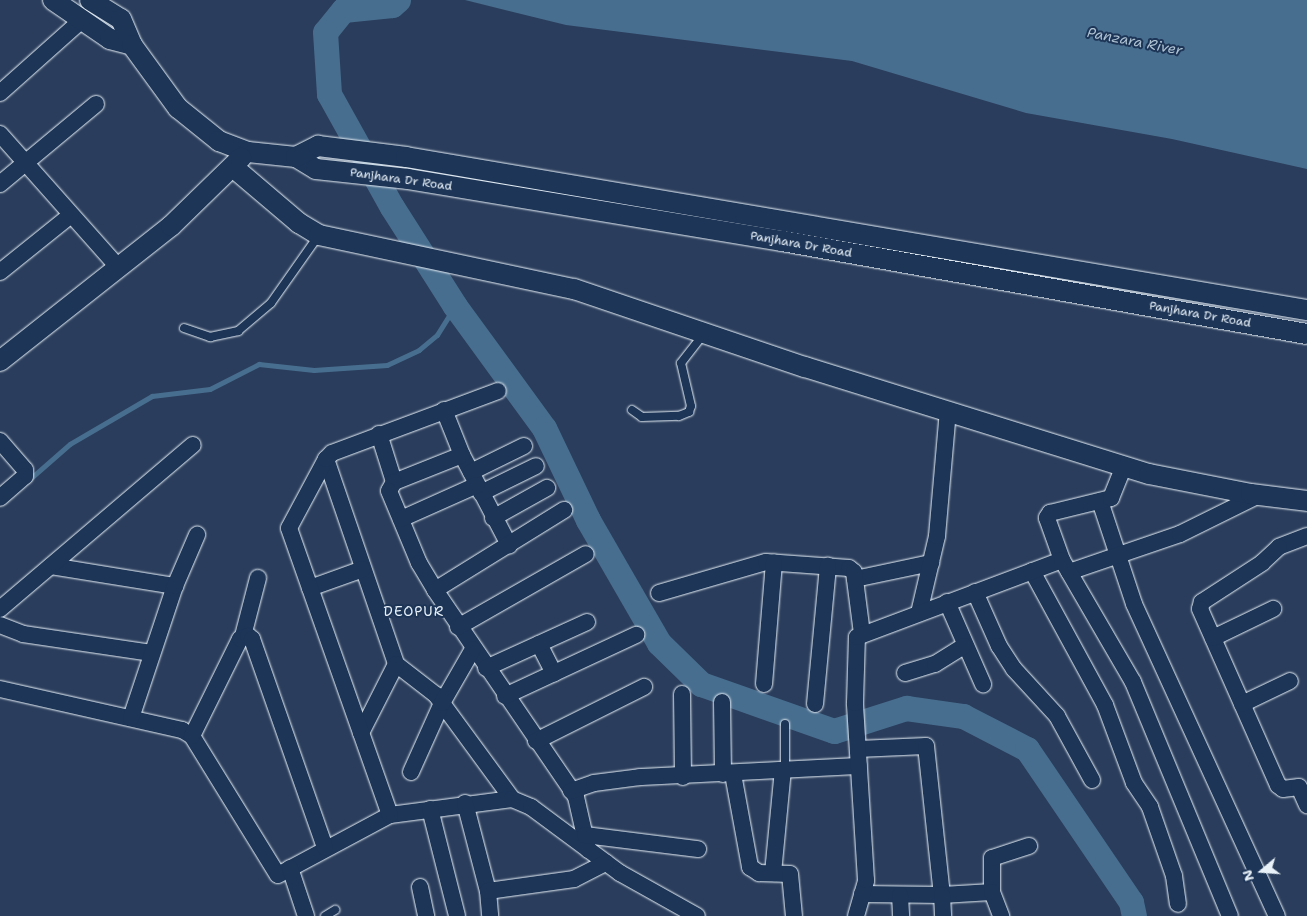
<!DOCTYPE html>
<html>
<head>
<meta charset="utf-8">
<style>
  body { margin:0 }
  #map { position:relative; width:1307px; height:916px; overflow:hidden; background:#2a3d5c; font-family:"Shantell Sans",sans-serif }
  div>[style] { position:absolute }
  .water>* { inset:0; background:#486e8f }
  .stream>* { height:4.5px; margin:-2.25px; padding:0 2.25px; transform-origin:2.25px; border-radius:2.25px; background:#486e8f }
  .river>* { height:25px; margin:-12.5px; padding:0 12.5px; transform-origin:12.5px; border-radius:12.5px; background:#486e8f }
  .roads { filter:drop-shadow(0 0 1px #e8f1f8) drop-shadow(0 0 1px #e8f1f8) }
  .service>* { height:8px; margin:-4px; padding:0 4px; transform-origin:4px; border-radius:4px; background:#1d3557 }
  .minor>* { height:16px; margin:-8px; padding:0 8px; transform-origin:8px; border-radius:8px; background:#1d3557 }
  .tertiary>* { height:20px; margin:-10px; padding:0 10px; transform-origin:10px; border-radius:10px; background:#1d3557 }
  span { translate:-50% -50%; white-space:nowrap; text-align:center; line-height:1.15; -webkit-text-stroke:4px #1d3557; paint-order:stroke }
  .street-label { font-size:12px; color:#e8f1f8 }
  .water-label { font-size:14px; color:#b0c3d3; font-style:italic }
  .neighbourhood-label { font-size:14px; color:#e8f1f8; letter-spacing:1px }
  .north { position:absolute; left:1237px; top:846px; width:50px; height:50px; -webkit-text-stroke:4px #1d3557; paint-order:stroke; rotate:252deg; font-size:14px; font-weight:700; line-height:20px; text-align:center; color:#e8f1f8 }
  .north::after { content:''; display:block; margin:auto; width:18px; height:22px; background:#e8f1f8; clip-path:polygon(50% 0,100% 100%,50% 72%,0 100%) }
</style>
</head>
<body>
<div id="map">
  <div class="water">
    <i style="clip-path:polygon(465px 0,1307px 0,1307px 169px,1172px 139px,1026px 113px,852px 61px,566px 25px)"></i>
  </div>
  <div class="stream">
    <i style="left:30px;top:479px;width:53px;rotate:-41.2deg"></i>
    <i style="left:70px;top:444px;width:95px;rotate:-30.3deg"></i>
    <i style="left:152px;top:396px;width:58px;rotate:-6.9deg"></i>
    <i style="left:210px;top:389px;width:55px;rotate:-27deg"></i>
    <i style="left:259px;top:364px;width:55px;rotate:6.2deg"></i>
    <i style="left:314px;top:370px;width:73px;rotate:-3.9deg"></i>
    <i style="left:387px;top:365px;width:35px;rotate:-25deg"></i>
    <i style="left:419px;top:350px;width:23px;rotate:-40deg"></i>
    <i style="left:437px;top:335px;width:34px;rotate:-58deg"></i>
  </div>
  <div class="river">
    <i style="left:398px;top:0;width:8px;rotate:140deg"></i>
    <i style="left:392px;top:5px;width:49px;rotate:174.2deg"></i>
    <i style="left:343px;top:10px;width:28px;rotate:129deg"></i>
    <i style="left:325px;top:32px;width:62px;rotate:86.3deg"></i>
    <i style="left:329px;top:94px;width:129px;rotate:60.9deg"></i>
    <i style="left:392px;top:207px;width:117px;rotate:57.5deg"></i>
    <i style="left:455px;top:306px;width:151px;rotate:53.9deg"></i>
    <i style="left:544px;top:428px;width:102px;rotate:64.4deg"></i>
    <i style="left:588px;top:520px;width:142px;rotate:60deg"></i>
    <i style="left:659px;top:643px;width:59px;rotate:44.3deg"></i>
    <i style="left:701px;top:684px;width:141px;rotate:19.5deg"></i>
    <i style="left:834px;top:731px;width:76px;rotate:-17.7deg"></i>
    <i style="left:906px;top:708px;width:58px;rotate:8deg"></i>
    <i style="left:963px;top:716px;width:72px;rotate:27.3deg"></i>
    <i style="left:1027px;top:749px;width:185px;rotate:55.8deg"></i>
    <i style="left:1131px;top:902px;width:14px;rotate:78deg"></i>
  </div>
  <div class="roads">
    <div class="service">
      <i style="left:184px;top:328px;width:28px;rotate:19deg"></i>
      <i style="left:210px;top:337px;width:29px;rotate:-12deg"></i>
      <i style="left:238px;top:331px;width:43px;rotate:-40.3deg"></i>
      <i style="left:271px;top:303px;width:83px;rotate:-54.8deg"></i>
      <i style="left:632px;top:410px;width:12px;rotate:35deg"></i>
      <i style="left:642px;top:417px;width:37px;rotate:-2deg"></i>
      <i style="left:679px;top:416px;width:11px;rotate:-22deg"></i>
      <i style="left:689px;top:412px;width:6px;rotate:-72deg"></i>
      <i style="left:691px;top:406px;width:44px;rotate:-103.1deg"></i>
      <i style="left:681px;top:363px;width:36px;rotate:-52deg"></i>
      <i style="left:785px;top:724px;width:46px;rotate:90deg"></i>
      <i style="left:325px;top:916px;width:12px;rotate:-31deg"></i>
    </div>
    <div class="minor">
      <i style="left:0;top:93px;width:110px;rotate:-41.7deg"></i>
      <i style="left:0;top:134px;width:179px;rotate:48.4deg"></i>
      <i style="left:0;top:184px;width:125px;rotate:-39.8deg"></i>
      <i style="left:0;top:272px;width:91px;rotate:-38.8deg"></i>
      <i style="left:444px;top:410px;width:48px;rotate:68.2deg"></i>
      <i style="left:462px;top:455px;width:102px;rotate:62.4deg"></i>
      <i style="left:379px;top:434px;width:50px;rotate:72.6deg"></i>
      <i style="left:0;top:441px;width:38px;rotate:49deg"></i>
      <i style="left:25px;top:470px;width:6px;rotate:90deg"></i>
      <i style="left:25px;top:476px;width:33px;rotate:139deg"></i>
      <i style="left:462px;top:455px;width:73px;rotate:158.3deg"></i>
      <i style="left:394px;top:482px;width:10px;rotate:119deg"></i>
      <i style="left:389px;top:491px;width:78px;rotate:67.4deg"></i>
      <i style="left:419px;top:563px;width:31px;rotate:59deg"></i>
      <i style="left:435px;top:590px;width:250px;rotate:55.7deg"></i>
      <i style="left:576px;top:797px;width:54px;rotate:77.2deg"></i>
      <i style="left:326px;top:459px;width:217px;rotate:71.1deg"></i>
      <i style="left:396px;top:664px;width:51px;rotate:37.8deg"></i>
      <i style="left:436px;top:695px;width:129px;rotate:53.8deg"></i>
      <i style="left:471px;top:472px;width:59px;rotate:-26.1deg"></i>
      <i style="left:481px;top:493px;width:61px;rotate:-26.1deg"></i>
      <i style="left:1100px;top:501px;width:108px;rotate:71.7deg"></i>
      <i style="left:1134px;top:604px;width:343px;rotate:65.4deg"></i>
      <i style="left:493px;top:518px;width:62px;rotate:-29.1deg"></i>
      <i style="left:401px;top:519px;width:83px;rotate:-24.1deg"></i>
      <i style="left:1307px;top:536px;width:30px;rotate:159deg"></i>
      <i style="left:1279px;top:547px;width:23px;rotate:137deg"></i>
      <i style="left:1262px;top:563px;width:72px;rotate:147deg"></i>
      <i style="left:1202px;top:602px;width:7px;rotate:106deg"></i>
      <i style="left:1200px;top:609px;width:193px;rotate:66.1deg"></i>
      <i style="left:1278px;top:785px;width:6px;rotate:39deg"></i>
      <i style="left:1283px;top:789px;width:16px;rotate:-7deg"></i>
      <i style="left:1299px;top:787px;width:20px;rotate:66deg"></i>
      <i style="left:1062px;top:560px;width:45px;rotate:-109.7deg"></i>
      <i style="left:1047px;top:518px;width:6px;rotate:-59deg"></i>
      <i style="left:1050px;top:513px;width:63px;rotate:-13.8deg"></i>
      <i style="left:1111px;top:498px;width:35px;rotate:-68deg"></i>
      <i style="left:51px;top:566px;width:126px;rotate:9.2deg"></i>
      <i style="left:1032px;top:571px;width:153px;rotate:61.4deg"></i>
      <i style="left:1105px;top:705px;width:83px;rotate:69.6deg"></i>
      <i style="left:1134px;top:783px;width:29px;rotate:56deg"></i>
      <i style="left:1150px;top:807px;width:73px;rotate:70.8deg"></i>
      <i style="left:1174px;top:876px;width:28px;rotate:82deg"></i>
      <i style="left:1069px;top:572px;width:117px;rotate:-18.9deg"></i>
      <i style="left:1180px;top:534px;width:88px;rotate:-26.3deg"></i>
      <i style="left:855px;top:579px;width:78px;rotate:-11.9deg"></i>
      <i style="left:310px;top:588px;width:56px;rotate:-19.7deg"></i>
      <i style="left:435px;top:590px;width:152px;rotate:-31.8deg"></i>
      <i style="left:975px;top:592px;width:59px;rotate:66deg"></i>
      <i style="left:999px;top:646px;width:27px;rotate:57deg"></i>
      <i style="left:1014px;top:669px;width:64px;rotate:47.5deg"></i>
      <i style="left:1057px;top:716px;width:73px;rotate:61.3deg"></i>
      <i style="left:659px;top:593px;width:111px;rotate:-16.2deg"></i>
      <i style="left:766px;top:562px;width:83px;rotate:4.1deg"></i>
      <i style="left:849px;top:568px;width:6px;rotate:39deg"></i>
      <i style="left:854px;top:572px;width:63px;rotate:82.6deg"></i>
      <i style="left:947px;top:602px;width:90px;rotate:66.3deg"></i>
      <i style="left:0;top:609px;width:253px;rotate:-40.4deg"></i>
      <i style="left:919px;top:613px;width:79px;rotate:-76.8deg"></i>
      <i style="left:937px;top:536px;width:126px;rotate:-85deg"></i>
      <i style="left:0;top:625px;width:25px;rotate:21deg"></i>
      <i style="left:23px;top:634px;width:130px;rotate:8.4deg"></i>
      <i style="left:458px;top:627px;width:147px;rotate:-29.7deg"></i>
      <i style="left:243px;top:636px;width:60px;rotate:-75.5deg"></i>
      <i style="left:1213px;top:638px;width:67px;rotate:-25.8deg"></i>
      <i style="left:539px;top:644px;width:33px;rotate:63deg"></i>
      <i style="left:486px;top:668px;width:111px;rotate:-24.5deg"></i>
      <i style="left:905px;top:673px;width:31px;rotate:-17deg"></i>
      <i style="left:935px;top:664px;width:34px;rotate:-32deg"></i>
      <i style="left:764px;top:684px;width:122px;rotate:-85.3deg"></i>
      <i style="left:0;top:689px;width:187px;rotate:12.7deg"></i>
      <i style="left:182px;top:730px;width:12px;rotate:31deg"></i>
      <i style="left:192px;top:736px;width:163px;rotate:58.3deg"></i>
      <i style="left:278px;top:875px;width:127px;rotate:-28.2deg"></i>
      <i style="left:390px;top:815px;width:123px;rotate:-7.5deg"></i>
      <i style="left:512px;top:799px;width:21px;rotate:23deg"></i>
      <i style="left:531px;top:807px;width:111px;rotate:36.6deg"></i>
      <i style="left:620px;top:873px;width:88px;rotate:29.2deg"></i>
      <i style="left:682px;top:694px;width:83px;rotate:89.3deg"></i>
      <i style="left:505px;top:696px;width:145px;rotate:-25deg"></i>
      <i style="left:722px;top:702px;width:72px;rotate:89.2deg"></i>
      <i style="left:815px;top:704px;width:139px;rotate:-84.6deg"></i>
      <i style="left:1242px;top:704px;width:53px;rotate:-25.6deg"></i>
      <i style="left:131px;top:718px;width:139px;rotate:-71.6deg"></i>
      <i style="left:175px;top:586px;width:56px;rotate:-66.7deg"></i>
      <i style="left:361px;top:733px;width:77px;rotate:-63.1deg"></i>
      <i style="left:192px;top:736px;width:108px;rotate:-63.7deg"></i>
      <i style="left:240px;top:639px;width:9px;rotate:-21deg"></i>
      <i style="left:248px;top:636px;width:5px;rotate:37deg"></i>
      <i style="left:252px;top:639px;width:221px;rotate:70.7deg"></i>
      <i style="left:536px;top:741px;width:121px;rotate:-26.6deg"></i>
      <i style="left:858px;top:749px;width:68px;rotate:-2.5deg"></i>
      <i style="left:926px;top:746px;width:150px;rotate:83.9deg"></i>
      <i style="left:942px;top:895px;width:50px;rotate:-3.4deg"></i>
      <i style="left:992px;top:892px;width:34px;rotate:-90deg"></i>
      <i style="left:992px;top:858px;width:39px;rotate:-18deg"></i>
      <i style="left:411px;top:772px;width:76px;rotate:-65.8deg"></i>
      <i style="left:442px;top:703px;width:62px;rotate:-60.1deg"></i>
      <i style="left:733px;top:774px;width:95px;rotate:79.6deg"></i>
      <i style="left:750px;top:867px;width:11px;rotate:34deg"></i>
      <i style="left:759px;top:873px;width:31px;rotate:2deg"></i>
      <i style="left:790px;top:874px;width:42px;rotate:84.6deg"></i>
      <i style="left:571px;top:791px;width:24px;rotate:-19deg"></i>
      <i style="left:594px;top:783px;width:46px;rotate:-7.4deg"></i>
      <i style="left:640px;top:777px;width:219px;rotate:-2.9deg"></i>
      <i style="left:465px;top:803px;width:91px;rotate:75.4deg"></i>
      <i style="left:488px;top:891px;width:25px;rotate:85deg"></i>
      <i style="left:430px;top:809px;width:110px;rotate:75.8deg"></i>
      <i style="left:390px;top:815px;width:304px;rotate:-109.4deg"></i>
      <i style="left:289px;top:528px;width:78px;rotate:-61.8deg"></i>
      <i style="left:326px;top:459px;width:8px;rotate:-45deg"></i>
      <i style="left:332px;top:453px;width:177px;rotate:-20.5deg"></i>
      <i style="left:585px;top:835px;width:114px;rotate:7.1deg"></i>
      <i style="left:290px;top:868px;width:51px;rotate:71.6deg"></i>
      <i style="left:773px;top:873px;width:103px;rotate:-84.5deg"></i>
      <i style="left:420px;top:887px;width:30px;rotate:78deg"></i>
      <i style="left:488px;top:891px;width:87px;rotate:-7.9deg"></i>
      <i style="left:574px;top:879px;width:36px;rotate:-27deg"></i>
      <i style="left:992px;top:892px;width:26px;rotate:69deg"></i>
      <i style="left:862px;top:894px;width:80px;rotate:0.7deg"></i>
      <i style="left:942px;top:895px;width:21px;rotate:87deg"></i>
      <i style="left:900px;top:895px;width:21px;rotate:87deg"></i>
      <i style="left:856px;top:916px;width:37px;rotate:-74deg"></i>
      <i style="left:866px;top:880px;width:177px;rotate:-93.6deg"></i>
      <i style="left:855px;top:703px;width:66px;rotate:-88.3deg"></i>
      <i style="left:857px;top:637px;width:219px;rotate:-20.6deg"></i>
      <i style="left:1062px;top:560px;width:141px;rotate:59.8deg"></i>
      <i style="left:1133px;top:682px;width:253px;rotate:67.5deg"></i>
    </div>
    <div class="tertiary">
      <i style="left:53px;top:0;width:69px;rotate:34.4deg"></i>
      <i style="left:110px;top:39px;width:23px;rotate:15deg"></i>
      <i style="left:90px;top:0;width:36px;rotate:32deg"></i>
      <i style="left:121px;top:19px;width:28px;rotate:67deg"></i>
      <i style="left:132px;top:45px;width:78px;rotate:53.9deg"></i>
      <i style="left:178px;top:108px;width:53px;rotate:38.8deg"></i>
      <i style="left:219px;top:141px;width:31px;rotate:21deg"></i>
      <i style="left:248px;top:152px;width:48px;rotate:5.9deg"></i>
      <i style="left:296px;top:157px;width:23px;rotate:31deg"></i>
      <i style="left:316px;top:169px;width:93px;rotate:6.2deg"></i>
      <i style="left:408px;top:179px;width:379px;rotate:9.4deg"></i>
      <i style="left:782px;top:241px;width:533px;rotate:10.05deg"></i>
      <i style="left:296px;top:157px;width:25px;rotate:-27deg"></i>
      <i style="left:318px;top:146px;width:89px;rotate:7.1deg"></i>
      <i style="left:406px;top:157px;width:914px;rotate:9.64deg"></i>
      <i style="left:233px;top:167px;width:87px;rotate:40.3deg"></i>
      <i style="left:299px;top:223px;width:23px;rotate:31deg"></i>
      <i style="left:319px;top:235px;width:261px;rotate:12deg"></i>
      <i style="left:574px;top:289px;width:244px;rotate:18.7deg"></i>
      <i style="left:805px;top:367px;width:360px;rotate:17.3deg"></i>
      <i style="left:1149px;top:474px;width:104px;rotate:11.1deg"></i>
      <i style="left:1251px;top:494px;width:56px;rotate:7.1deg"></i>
      <i style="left:0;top:361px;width:218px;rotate:-38.3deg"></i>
      <i style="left:171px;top:226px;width:98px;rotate:-44.2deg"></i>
    </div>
  </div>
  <div class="street-label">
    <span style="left:401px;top:180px;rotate:8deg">Panjhara Dr Road</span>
    <span style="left:801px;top:245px;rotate:10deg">Panjhara Dr Road</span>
    <span style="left:1200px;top:315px;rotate:10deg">Panjhara Dr Road</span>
  </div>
  <div class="water-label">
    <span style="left:1135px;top:41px;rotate:11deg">Panzara River</span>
  </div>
  <div class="neighbourhood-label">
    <span style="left:414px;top:611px">DEOPUR</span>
  </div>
  <div class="north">N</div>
</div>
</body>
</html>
